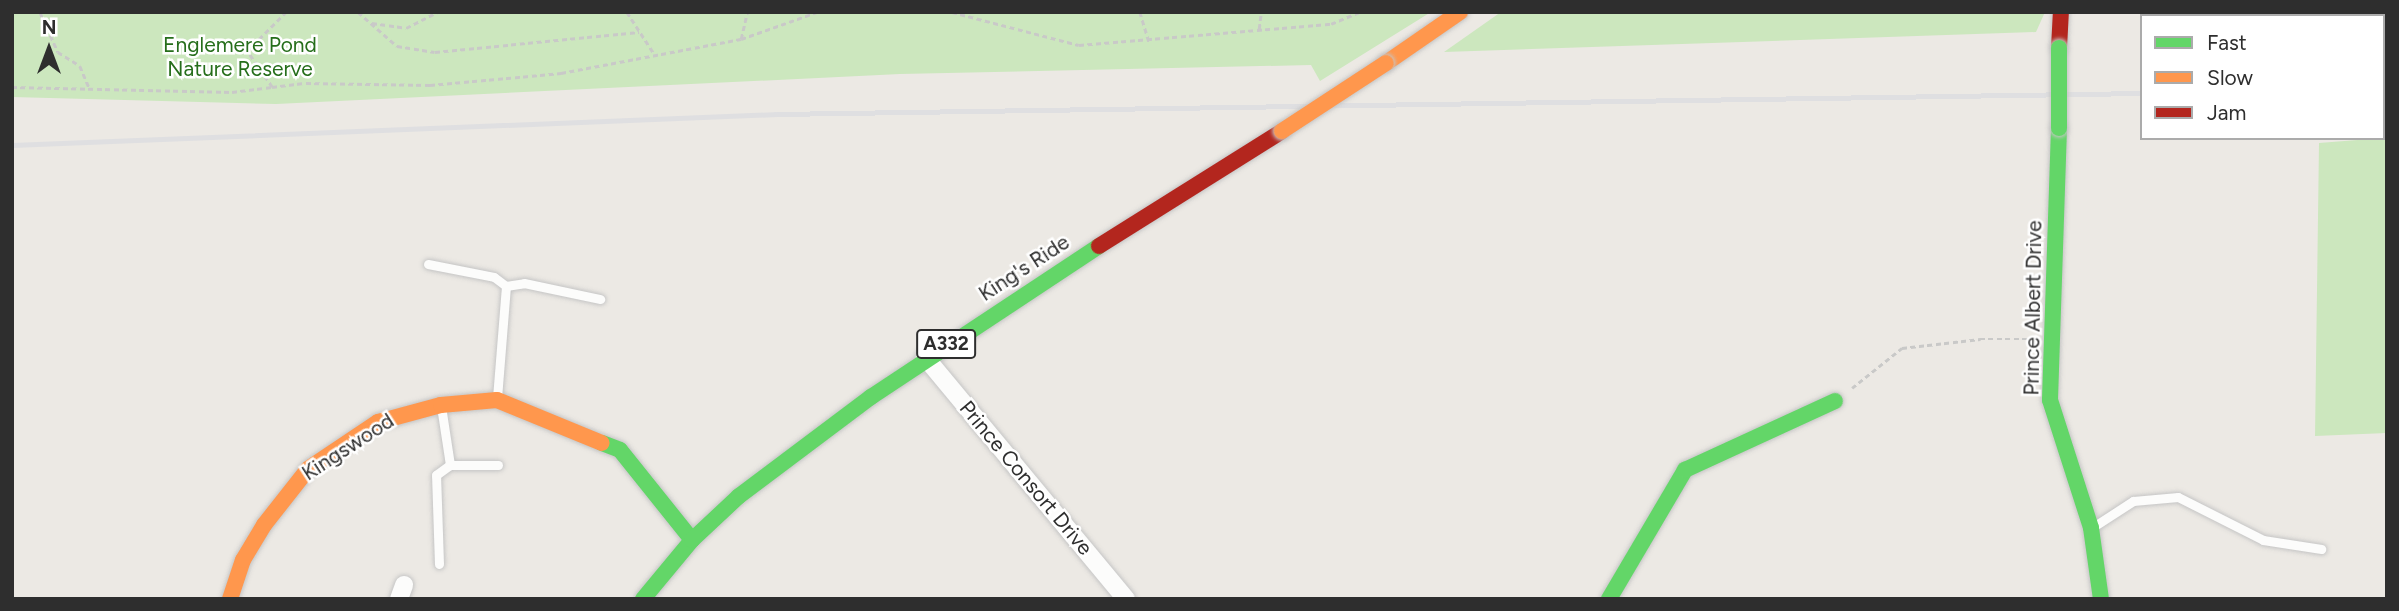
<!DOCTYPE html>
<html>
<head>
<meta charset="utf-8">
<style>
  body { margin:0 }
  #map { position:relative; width:2399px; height:611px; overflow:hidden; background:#ece9e4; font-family:Figtree,sans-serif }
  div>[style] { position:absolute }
  .green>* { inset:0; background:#cce7be }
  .path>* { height:2.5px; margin-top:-1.25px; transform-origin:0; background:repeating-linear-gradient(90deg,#c9c9c8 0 5px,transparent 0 8.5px) }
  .roads { filter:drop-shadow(0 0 2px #c5c5c5) drop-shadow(0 0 2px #c5c5c5) }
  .lane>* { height:9px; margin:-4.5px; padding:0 4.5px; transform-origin:4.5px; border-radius:4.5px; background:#fcfcfb }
  .street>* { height:18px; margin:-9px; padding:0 9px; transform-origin:9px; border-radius:9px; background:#fcfcfb }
  .fast>* { height:16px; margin:-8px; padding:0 8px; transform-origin:8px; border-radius:8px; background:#63d668 }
  .slow>* { height:16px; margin:-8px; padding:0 8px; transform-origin:8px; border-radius:8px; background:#ff974d }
  .jam>* { height:16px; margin:-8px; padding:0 8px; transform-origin:8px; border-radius:8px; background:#b3261e }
  .rail>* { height:5px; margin:-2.5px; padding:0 2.5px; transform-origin:2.5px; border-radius:2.5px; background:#dfdfe1 }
  .bridges { filter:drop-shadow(0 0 2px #c5c5c5) drop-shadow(0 0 2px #c5c5c5) }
  .fast-bridge>* { height:16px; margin:-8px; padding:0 8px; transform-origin:8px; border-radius:8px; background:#63d668 }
  .slow-bridge>* { height:16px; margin:-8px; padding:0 8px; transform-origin:8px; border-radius:8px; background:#ff974d }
  span { translate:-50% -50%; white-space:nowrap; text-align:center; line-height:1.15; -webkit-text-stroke:5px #fff; paint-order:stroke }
  .shield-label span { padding:2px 5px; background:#fff; border:2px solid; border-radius:5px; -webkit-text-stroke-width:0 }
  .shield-label { font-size:19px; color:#2e2e2e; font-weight:700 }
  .park-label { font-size:21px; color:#266e1b }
  .street-label { font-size:21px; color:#2e2e2e }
  .frame { position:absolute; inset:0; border:14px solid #2e2e2e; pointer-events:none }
  .legend { position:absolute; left:2140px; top:14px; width:245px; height:126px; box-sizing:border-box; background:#fff; border:2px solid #ababab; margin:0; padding:9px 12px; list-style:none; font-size:21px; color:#2e2e2e }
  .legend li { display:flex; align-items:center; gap:14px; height:35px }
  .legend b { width:35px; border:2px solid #ababab }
  .north { position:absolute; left:14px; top:14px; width:70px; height:70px; -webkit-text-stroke:5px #fff; paint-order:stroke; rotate:0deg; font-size:19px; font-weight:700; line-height:28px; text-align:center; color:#2e2e2e }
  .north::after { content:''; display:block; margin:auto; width:24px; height:32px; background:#2e2e2e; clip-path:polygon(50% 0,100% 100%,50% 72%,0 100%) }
</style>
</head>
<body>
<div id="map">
  <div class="green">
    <i style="clip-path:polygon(12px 12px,1431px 12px,1320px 81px,1311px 65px,900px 74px,276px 104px,12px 97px)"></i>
    <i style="clip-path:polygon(1501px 12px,2045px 12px,2036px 32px,1444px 52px)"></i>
    <i style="clip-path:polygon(2228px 12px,2387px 12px,2387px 53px,2383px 16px)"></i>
    <i style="clip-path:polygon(2383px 131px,2387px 131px,2387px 433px,2315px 436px,2319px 143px,2383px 138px)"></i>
  </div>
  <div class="path">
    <i style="left:40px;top:12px;width:44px;rotate:65.8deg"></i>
    <i style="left:58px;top:52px;width:26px;rotate:32deg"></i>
    <i style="left:80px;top:66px;width:25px;rotate:67deg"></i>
    <i style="left:358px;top:12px;width:52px;rotate:41.1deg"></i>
    <i style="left:397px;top:46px;width:38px;rotate:9deg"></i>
    <i style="left:435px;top:52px;width:205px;rotate:-5.6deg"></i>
    <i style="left:627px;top:12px;width:51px;rotate:56.9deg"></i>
    <i style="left:952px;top:12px;width:131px;rotate:14.6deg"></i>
    <i style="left:1079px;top:45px;width:253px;rotate:-4.8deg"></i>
    <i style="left:1331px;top:24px;width:30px;rotate:-23deg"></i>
    <i style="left:1140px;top:12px;width:31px;rotate:73deg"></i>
    <i style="left:372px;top:23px;width:34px;rotate:8deg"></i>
    <i style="left:406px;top:28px;width:36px;rotate:-27deg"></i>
    <i style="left:1259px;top:29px;width:17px;rotate:-83deg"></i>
    <i style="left:741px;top:39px;width:28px;rotate:-77deg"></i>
    <i style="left:12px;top:87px;width:220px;rotate:1.3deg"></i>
    <i style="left:232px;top:92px;width:40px;rotate:-7.1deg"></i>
    <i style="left:272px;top:87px;width:44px;rotate:-124.8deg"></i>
    <i style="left:247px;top:51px;width:55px;rotate:-45deg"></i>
    <i style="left:272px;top:87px;width:34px;rotate:-7deg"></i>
    <i style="left:306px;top:83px;width:124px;rotate:0.9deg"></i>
    <i style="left:430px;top:85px;width:132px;rotate:-5.2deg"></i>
    <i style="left:561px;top:73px;width:183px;rotate:-10.7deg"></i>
    <i style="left:741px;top:39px;width:81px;rotate:-19.6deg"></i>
    <i style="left:1852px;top:388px;width:64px;rotate:-38.7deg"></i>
    <i style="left:1902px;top:348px;width:79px;rotate:-6.6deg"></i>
    <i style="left:1980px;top:339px;width:53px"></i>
  </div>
  <div class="roads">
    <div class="lane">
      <i style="left:428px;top:264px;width:67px;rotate:11.1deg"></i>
      <i style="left:494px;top:277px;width:15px;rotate:37deg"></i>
      <i style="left:506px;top:286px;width:112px;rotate:94.6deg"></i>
      <i style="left:506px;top:286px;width:18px;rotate:-9deg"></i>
      <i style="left:524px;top:283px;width:78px;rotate:11.9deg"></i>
      <i style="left:441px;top:406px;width:60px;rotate:81.3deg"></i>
      <i style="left:450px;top:465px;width:48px"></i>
      <i style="left:2093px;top:527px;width:48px;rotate:-33deg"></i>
      <i style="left:2133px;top:501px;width:45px;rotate:-5.1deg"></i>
      <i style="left:2178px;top:497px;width:95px;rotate:26.8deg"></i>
      <i style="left:2263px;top:540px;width:59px;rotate:8.8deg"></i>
      <i style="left:439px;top:564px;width:89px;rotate:-91.9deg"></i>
      <i style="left:436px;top:475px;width:17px;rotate:-36deg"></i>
    </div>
    <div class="street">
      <i style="left:925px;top:357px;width:315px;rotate:50.3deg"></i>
      <i style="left:399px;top:599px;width:15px;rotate:-70deg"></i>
    </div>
    <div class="fast">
      <i style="left:2059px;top:128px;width:272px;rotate:91.9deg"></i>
      <i style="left:2050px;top:400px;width:134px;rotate:72.2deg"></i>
      <i style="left:2091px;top:528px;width:72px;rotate:82deg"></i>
      <i style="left:602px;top:443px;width:19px;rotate:21deg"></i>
      <i style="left:620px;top:450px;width:115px;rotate:51.3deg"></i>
      <i style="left:643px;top:599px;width:77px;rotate:-50.3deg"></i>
      <i style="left:692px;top:540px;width:64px;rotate:-43.1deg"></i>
      <i style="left:739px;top:496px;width:165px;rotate:-36.9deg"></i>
      <i style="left:871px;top:397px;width:273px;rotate:-33.5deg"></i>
      <i style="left:1609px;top:599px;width:150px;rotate:-59.5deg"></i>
      <i style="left:1685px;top:470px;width:165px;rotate:-24.7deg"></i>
    </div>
    <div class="slow">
      <i style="left:1386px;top:63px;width:90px;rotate:-34.6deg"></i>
      <i style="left:230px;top:599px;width:41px;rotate:-71.6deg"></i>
      <i style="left:243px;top:560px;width:41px;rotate:-59deg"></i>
      <i style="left:264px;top:525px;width:71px;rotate:-51.8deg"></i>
      <i style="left:308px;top:469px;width:84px;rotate:-33.9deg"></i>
      <i style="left:378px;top:422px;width:65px;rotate:-15.1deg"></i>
      <i style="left:441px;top:405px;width:56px;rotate:-5.1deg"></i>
      <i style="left:497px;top:400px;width:113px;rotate:22.3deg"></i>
    </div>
    <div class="jam">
      <i style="left:2059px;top:48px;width:36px;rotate:-87deg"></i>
      <i style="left:1099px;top:246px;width:216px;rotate:-32.1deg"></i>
    </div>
  </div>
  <div class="rail">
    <i style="left:2383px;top:79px;width:4px;rotate:-14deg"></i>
    <i style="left:12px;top:145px;width:766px;rotate:-2.32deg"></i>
    <i style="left:777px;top:114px;width:1365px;rotate:-0.88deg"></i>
  </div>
  <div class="bridges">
    <div class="fast-bridge">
      <i style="left:2059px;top:48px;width:80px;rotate:90deg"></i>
    </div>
    <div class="slow-bridge">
      <i style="left:1282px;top:131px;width:124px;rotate:-33.2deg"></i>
    </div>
  </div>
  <div class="shield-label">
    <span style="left:946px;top:344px">A332</span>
  </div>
  <div class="park-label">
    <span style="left:240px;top:57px">Englemere Pond<br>Nature Reserve</span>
  </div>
  <div class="street-label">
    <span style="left:1024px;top:268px;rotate:-33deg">King's Ride</span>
    <span style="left:2033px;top:308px;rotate:-89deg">Prince Albert Drive</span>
    <span style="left:348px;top:447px;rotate:-33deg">Kingswood</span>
    <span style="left:1026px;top:478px;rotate:50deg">Prince Consort Drive</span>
  </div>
  <div class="frame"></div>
  <ul class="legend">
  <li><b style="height:9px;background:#63d668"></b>Fast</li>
  <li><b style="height:9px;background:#ff974d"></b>Slow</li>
  <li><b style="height:9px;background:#b3261e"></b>Jam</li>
  </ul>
  <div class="north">N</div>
</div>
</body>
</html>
